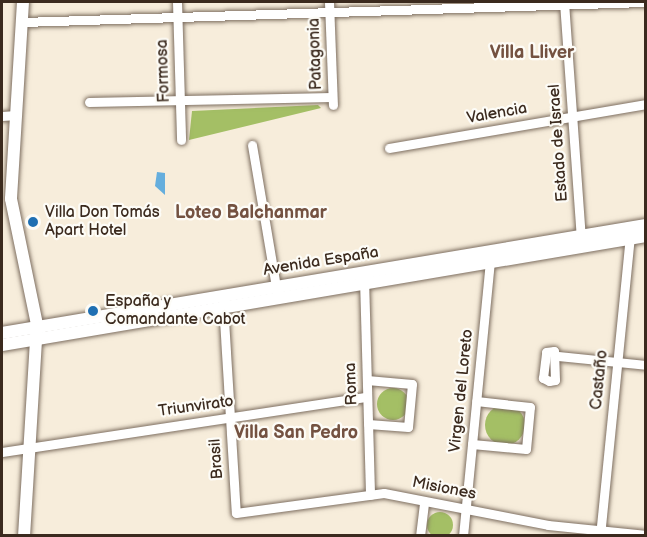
<!DOCTYPE html>
<html>
<head>
<meta charset="utf-8">
<style>
  body { margin:0 }
  #map { position:relative; width:647px; height:537px; overflow:hidden; background:#f7eddb; font-family:"Balsamiq Sans",sans-serif }
  div>[style] { position:absolute }
  .green>* { inset:0; background:#a4bf65 }
  .round { border-radius:50% }
  .water>* { inset:0; background:#65aedd }
  .roads { filter:drop-shadow(0 0 2px #7d6e60) drop-shadow(0 0 2px #7d6e60) }
  .minor>* { height:9px; margin:-4.5px; padding:0 4.5px; transform-origin:4.5px; border-radius:4.5px; background:#fff }
  .major>* { height:12px; margin:-6px; padding:0 6px; transform-origin:6px; border-radius:6px; background:#fff }
  .dots>* { width:16px; height:16px; translate:-50% -50%; box-sizing:border-box; border:3px solid #fdfcf7; border-radius:50% }
  span { translate:-50% -50%; white-space:nowrap; text-align:center; line-height:1.15; -webkit-text-stroke:4.5px #fdfcf7; paint-order:stroke }
  .street-label { font-size:16px; color:#3b2a1e }
  .poi-label { font-size:16px; color:#3b2a1e }
  .left { translate:0 -50%; text-align:left }
  .neighbourhood-label { font-size:18px; color:#745241; font-weight:700 }
  .frame { position:absolute; inset:0; border:3px solid #3b2a1e; pointer-events:none }
</style>
</head>
<body>
<div id="map">
  <div class="green">
    <i style="clip-path:polygon(318px 105px,321px 108px,189px 140px,192px 111px)"></i>
    <i class="round" style="left:377px;top:388px;width:32px;height:32px"></i>
    <i class="round" style="left:485px;top:405px;width:40px;height:40px"></i>
    <i class="round" style="left:427px;top:512px;width:26px;height:26px"></i>
  </div>
  <div class="water">
    <i style="clip-path:polygon(157px 172px,165px 173px,165px 195px,155px 186px)"></i>
  </div>
  <div class="roads">
    <div class="minor">
      <i style="left:177px;top:2px;width:138px;rotate:88.3deg"></i>
      <i style="left:329px;top:2px;width:103px;rotate:87.8deg"></i>
      <i style="left:564px;top:2px;width:241px;rotate:85.9deg"></i>
      <i style="left:22px;top:22px;width:624px;rotate:-1.84deg"></i>
      <i style="left:89px;top:102px;width:243px;rotate:-1.2deg"></i>
      <i style="left:2px;top:116px;width:14px;rotate:-4deg"></i>
      <i style="left:252px;top:145px;width:150px;rotate:80.4deg"></i>
      <i style="left:389px;top:148px;width:261px;rotate:-9.7deg"></i>
      <i style="left:364px;top:278px;width:217px;rotate:88.4deg"></i>
      <i style="left:223px;top:303px;width:210px;rotate:86.5deg"></i>
      <i style="left:236px;top:513px;width:149px;rotate:-7.7deg"></i>
      <i style="left:384px;top:493px;width:167px;rotate:11deg"></i>
      <i style="left:548px;top:525px;width:99px;rotate:5.8deg"></i>
      <i style="left:554px;top:351px;width:29px;rotate:88deg"></i>
      <i style="left:555px;top:380px;width:6px;rotate:171deg"></i>
      <i style="left:549px;top:381px;width:7px;rotate:-153deg"></i>
      <i style="left:543px;top:378px;width:26px;rotate:-83deg"></i>
      <i style="left:546px;top:352px;width:8px;rotate:-7deg"></i>
      <i style="left:558px;top:356px;width:88px;rotate:5.8deg"></i>
      <i style="left:367px;top:380px;width:45px;rotate:5.1deg"></i>
      <i style="left:412px;top:384px;width:43px;rotate:95.3deg"></i>
      <i style="left:408px;top:427px;width:40px;rotate:-175.7deg"></i>
      <i style="left:472px;top:444px;width:54px;rotate:5.3deg"></i>
      <i style="left:526px;top:449px;width:42px;rotate:-84.6deg"></i>
      <i style="left:530px;top:407px;width:54px;rotate:-173.7deg"></i>
      <i style="left:2px;top:452px;width:369px;rotate:-8.6deg"></i>
      <i style="left:420px;top:536px;width:35px;rotate:-83deg"></i>
      <i style="left:463px;top:536px;width:278px;rotate:-84.4deg"></i>
      <i style="left:600px;top:536px;width:304px;rotate:-84.3deg"></i>
    </div>
    <div class="major">
      <i style="left:23px;top:2px;width:197px;rotate:93.5deg"></i>
      <i style="left:11px;top:199px;width:128px;rotate:78.3deg"></i>
      <i style="left:37px;top:324px;width:212px;rotate:93.5deg"></i>
      <i style="left:2px;top:333px;width:653px;rotate:-9.52deg"></i>
      <i style="left:2px;top:345px;width:653px;rotate:-9.61deg"></i>
    </div>
  </div>
  <div class="dots">
    <i style="left:33px;top:222px;background:#1f6fb2"></i>
    <i style="left:93px;top:311px;background:#1f6fb2"></i>
  </div>
  <div class="street-label">
    <span style="left:316px;top:54px;rotate:-92deg">Patagonia</span>
    <span style="left:164px;top:71px;rotate:-92deg">Formosa</span>
    <span style="left:497px;top:114px;rotate:-10deg">Valencia</span>
    <span style="left:559px;top:143px;rotate:-94deg">Estado de Israel</span>
    <span style="left:321px;top:262px;rotate:-9deg">Avenida España</span>
    <span style="left:600px;top:380px;rotate:-84deg">Castaño</span>
    <span style="left:352px;top:384px;rotate:-92deg">Roma</span>
    <span style="left:462px;top:391px;rotate:-84deg">Virgen del Loreto</span>
    <span style="left:196px;top:407px;rotate:-8deg">Triunvirato</span>
    <span style="left:217px;top:459px;rotate:-94deg">Brasil</span>
    <span style="left:444px;top:489px;rotate:11deg">Misiones</span>
  </div>
  <div class="poi-label">
    <span class="left" style="left:45px;top:222px">Villa Don Tomás<br>Apart Hotel</span>
    <span class="left" style="left:105px;top:311px">España y<br>Comandante Cabot</span>
  </div>
  <div class="neighbourhood-label">
    <span style="left:532px;top:53px">Villa Lliver</span>
    <span style="left:251px;top:213px">Loteo Balchanmar</span>
    <span style="left:296px;top:433px">Villa San Pedro</span>
  </div>
  <div class="frame"></div>
</div>
</body>
</html>
